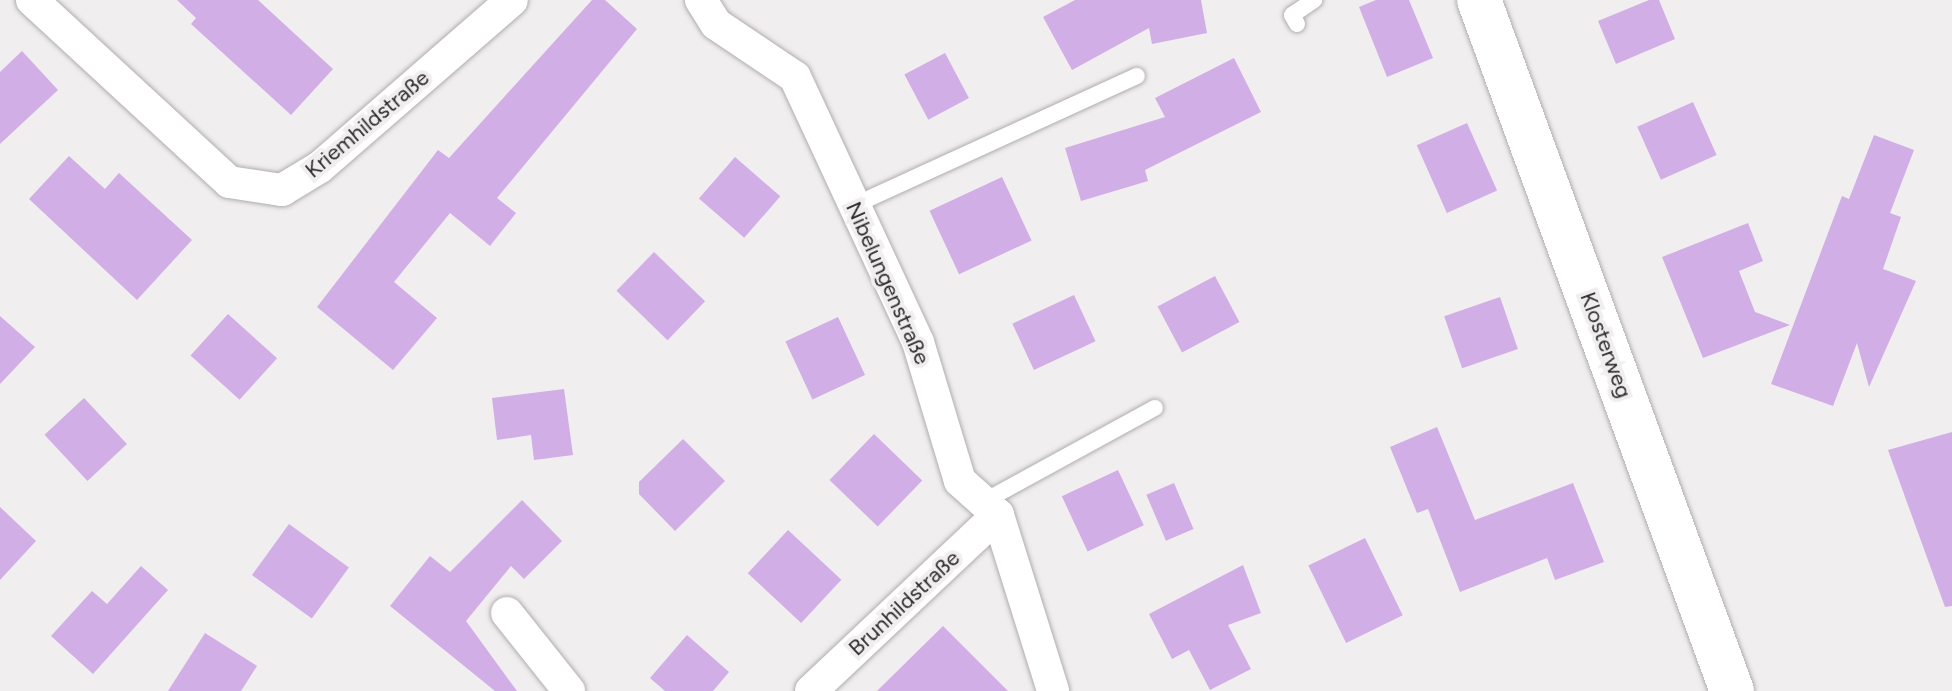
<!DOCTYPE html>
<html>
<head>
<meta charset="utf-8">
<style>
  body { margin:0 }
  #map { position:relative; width:1952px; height:691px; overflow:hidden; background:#f1eef0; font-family:Figtree,sans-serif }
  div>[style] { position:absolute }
  .building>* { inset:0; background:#d1aee6; transform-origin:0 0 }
  .roads { filter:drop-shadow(0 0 2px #b0adaf) drop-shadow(0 0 2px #b0adaf) }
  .lane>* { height:16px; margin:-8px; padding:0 8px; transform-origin:8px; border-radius:8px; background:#fff }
  .street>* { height:32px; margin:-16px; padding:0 16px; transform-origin:16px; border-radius:16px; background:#fff }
  .secondary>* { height:44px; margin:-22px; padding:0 22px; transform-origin:22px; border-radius:22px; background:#fff }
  span { translate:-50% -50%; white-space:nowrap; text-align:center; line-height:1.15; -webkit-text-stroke:8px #f1eef0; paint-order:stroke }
  .street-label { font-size:22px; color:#2c2b2b }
</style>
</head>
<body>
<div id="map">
  <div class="building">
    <i style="clip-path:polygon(177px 0,258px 0,333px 69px,291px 115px,191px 24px,196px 18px)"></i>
    <i style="clip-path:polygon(592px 0,605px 0,637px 29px,497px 198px,516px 213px,490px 246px,450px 213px,394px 282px,437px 318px,393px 370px,317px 307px,438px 150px,449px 158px)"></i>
    <i style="clip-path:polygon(1075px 0,1201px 0,1207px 33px,1152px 44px,1149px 28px,1072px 70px,1043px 17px)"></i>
    <i style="clip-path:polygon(1376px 0,1409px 0,1433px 58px,1387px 77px,1359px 7px)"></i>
    <i style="clip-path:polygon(1649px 0,1659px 0,1675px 39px,1616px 64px,1598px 21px)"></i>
    <i style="clip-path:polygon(22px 51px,58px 90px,0 144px,0 72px)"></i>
    <i style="left:945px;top:53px;width:51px;height:46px;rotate:62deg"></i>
    <i style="clip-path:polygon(1234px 58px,1261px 112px,1145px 170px,1148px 181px,1081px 201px,1065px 148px,1165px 117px,1155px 98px)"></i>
    <i style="left:1693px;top:102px;width:58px;height:61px;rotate:66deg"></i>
    <i style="left:1467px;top:123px;width:74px;height:55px;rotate:66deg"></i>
    <i style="clip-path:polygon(1874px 135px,1914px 150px,1890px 213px,1901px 217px,1883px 269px,1916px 281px,1869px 387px,1857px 343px,1833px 406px,1771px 384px,1842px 196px,1849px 199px)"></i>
    <i style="clip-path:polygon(69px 156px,105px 189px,119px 173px,192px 240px,137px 300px,29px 199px)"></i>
    <i style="left:735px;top:157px;width:60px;height:55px;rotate:41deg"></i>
    <i style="left:1002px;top:177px;width:70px;height:80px;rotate:65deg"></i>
    <i style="clip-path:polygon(1748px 223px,1763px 261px,1739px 271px,1755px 312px,1790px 325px,1703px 358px,1662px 257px)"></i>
    <i style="left:654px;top:252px;width:71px;height:54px;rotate:44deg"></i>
    <i style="left:1215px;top:276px;width:52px;height:65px;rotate:62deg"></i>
    <i style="left:1074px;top:295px;width:51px;height:68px;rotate:65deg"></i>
    <i style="left:1500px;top:297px;width:55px;height:59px;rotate:71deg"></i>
    <i style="left:228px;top:314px;width:66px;height:56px;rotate:42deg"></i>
    <i style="clip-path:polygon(0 316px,35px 347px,0 384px)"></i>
    <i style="left:838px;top:317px;width:64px;height:58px;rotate:65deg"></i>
    <i style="clip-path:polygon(564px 389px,573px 455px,534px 460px,531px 435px,497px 440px,492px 398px)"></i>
    <i style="left:84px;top:398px;width:63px;height:54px;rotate:47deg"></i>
    <i style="clip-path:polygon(1437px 427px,1475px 520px,1573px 483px,1604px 562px,1555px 580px,1547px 558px,1460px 592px,1428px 509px,1417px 513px,1390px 447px)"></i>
    <i style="clip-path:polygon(1952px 432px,1952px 606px,1945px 607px,1888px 450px)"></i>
    <i style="left:874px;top:434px;width:67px;height:64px;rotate:44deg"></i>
    <i style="clip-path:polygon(683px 439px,725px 481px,675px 531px,639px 494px,639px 482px)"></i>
    <i style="left:1118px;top:470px;width:61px;height:62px;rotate:65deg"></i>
    <i style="left:1174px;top:483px;width:50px;height:30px;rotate:67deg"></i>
    <i style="clip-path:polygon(522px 500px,562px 541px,524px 579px,511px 566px,466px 621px,517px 691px,495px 691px,390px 606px,430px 556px,450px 572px)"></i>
    <i style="clip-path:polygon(0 507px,36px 541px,0 580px)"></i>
    <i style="left:289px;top:524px;width:74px;height:63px;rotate:36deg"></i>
    <i style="left:788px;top:530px;width:73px;height:59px;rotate:43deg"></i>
    <i style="left:1365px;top:538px;width:86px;height:63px;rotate:64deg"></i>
    <i style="clip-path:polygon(1243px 565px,1261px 613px,1228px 625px,1251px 669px,1210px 690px,1189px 650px,1172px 659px,1149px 614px)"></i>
    <i style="clip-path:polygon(141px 566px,168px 590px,93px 674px,51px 636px,92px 591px,107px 604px)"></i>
    <i style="clip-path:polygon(943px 626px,1008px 691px,877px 691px)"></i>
    <i style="clip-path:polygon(205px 633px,257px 666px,241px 691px,168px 691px)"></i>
    <i style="clip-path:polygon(687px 635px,729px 672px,713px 691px,665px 691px,650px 678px)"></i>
  </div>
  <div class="roads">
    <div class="lane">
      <i style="left:1297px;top:24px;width:10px;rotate:-119deg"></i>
      <i style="left:1292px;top:15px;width:27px;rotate:-34deg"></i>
      <i style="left:855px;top:205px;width:310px;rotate:-24.6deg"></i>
      <i style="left:983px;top:502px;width:196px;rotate:-28.7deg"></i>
    </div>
    <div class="street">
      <i style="left:32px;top:0;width:268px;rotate:42.7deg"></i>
      <i style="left:229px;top:182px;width:54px;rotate:8.6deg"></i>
      <i style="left:282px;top:190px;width:44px;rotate:-31.2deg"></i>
      <i style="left:320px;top:167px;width:254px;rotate:-41deg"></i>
      <i style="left:701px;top:0;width:28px;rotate:58deg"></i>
      <i style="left:716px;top:24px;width:95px;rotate:33.9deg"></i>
      <i style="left:795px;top:77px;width:292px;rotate:65.1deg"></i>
      <i style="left:918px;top:342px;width:145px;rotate:73.2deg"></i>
      <i style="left:960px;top:481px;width:51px;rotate:41.8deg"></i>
      <i style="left:998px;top:515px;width:184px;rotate:72.6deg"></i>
      <i style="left:507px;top:613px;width:100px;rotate:51.5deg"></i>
      <i style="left:811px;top:691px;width:257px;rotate:-43.3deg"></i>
    </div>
    <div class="secondary">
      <i style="left:1479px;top:0;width:736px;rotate:69.89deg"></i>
    </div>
  </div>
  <div class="street-label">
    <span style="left:367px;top:124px;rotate:-40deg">Kriemhildstraße</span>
    <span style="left:888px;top:283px;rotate:66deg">Nibelungenstraße</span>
    <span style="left:1606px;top:345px;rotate:70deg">Klosterweg</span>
    <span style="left:904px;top:603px;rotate:-43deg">Brunhildstraße</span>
  </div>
</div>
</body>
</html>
